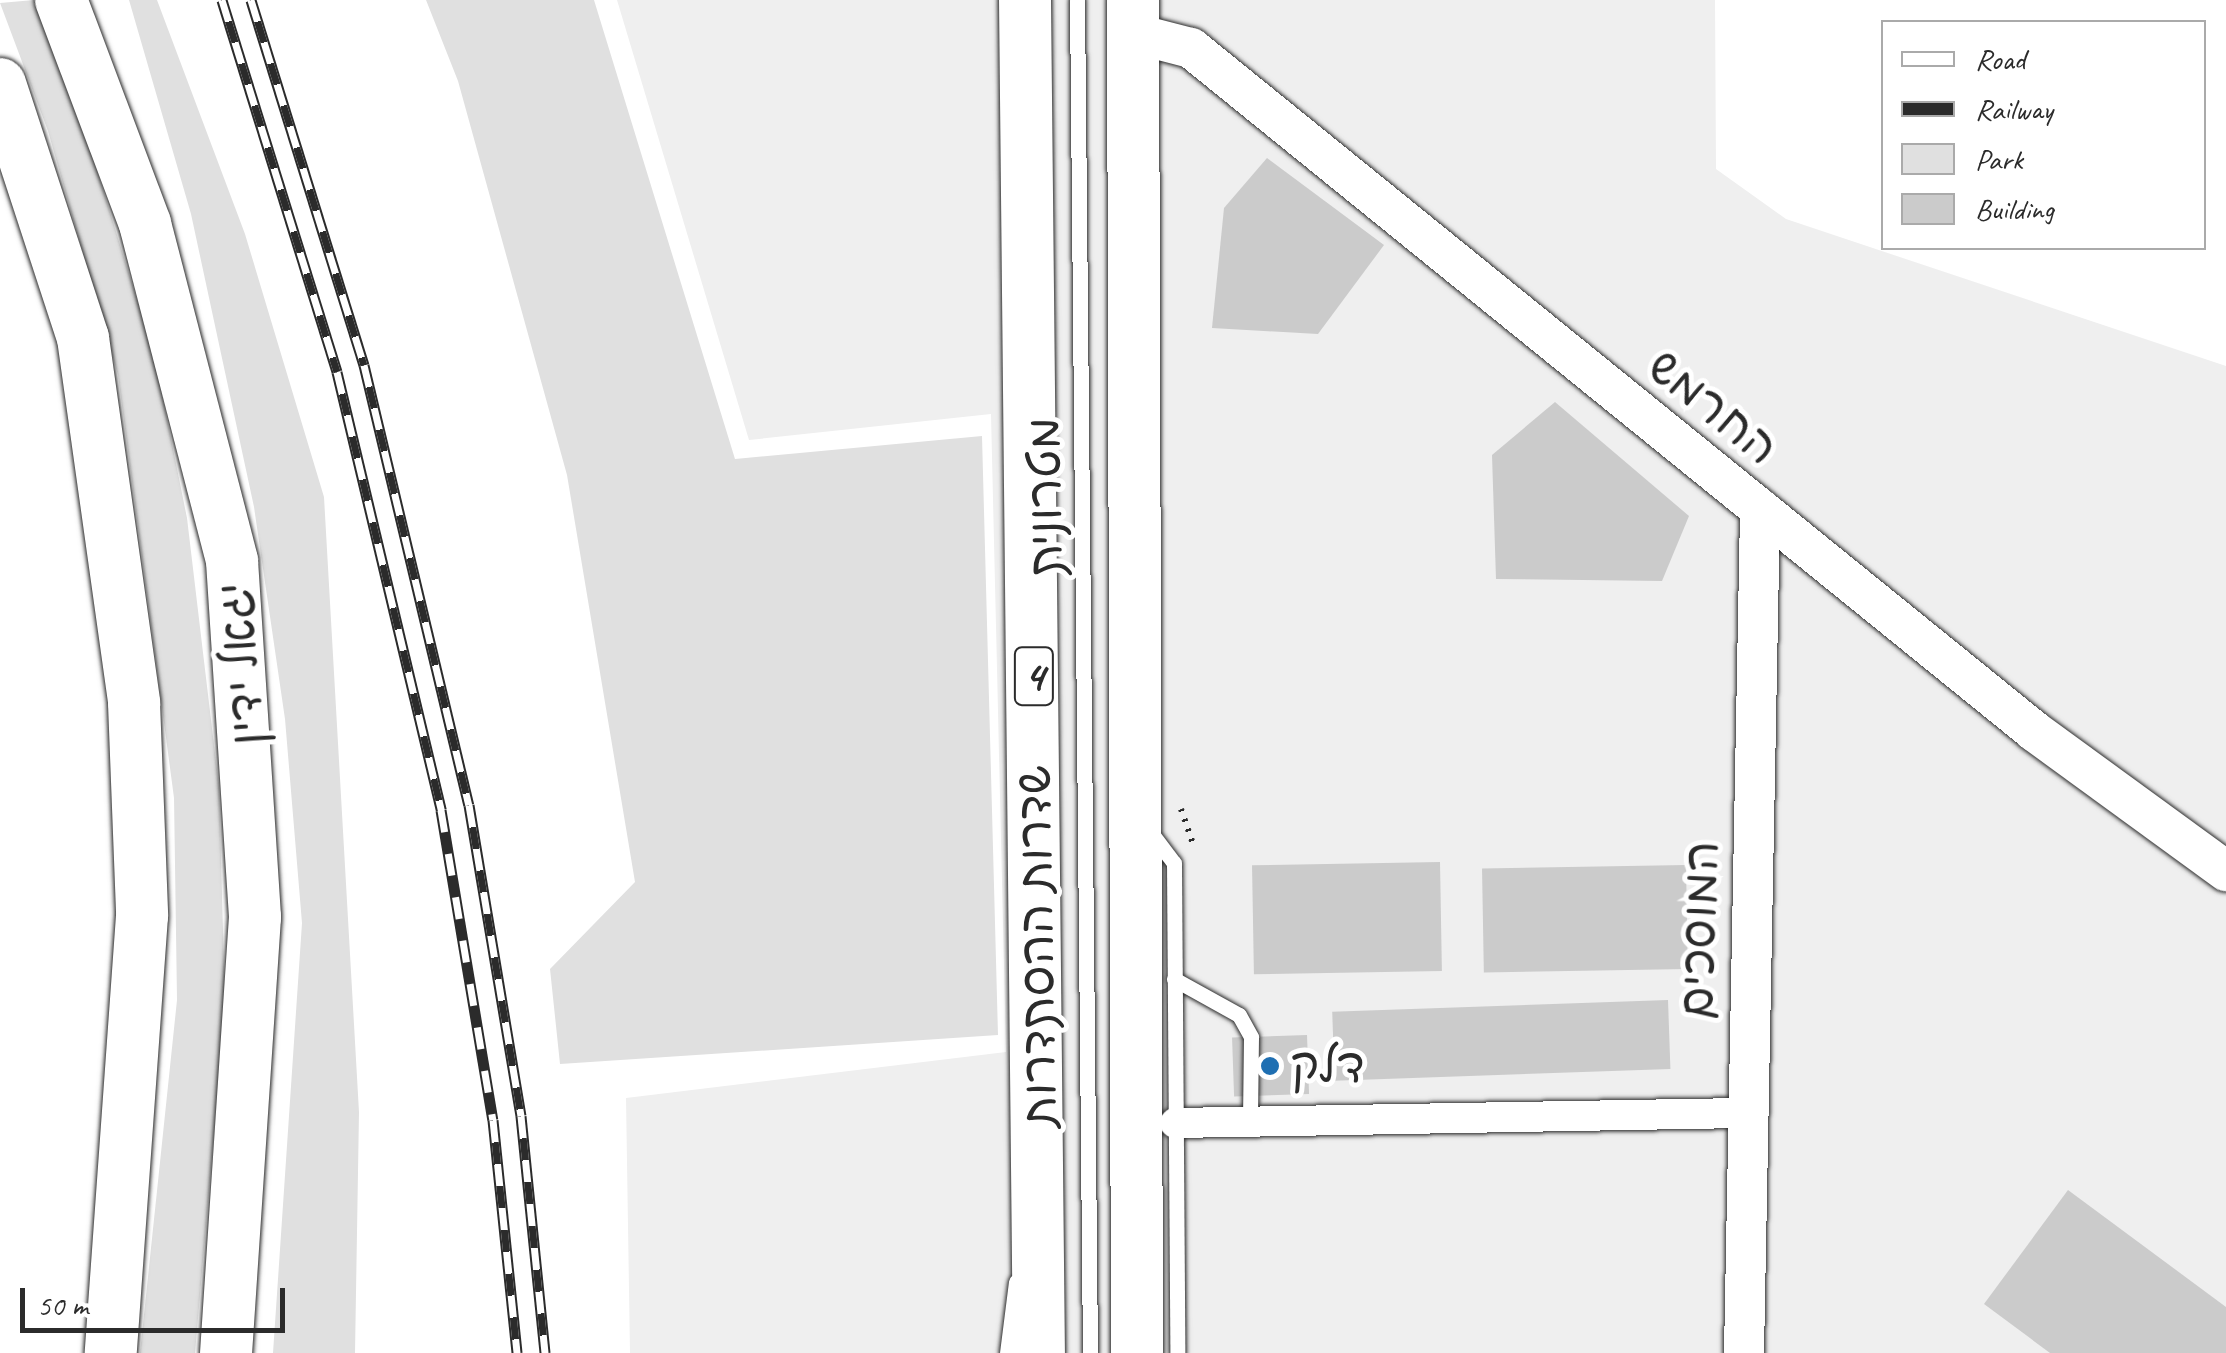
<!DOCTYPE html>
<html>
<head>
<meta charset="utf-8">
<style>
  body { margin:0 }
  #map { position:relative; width:2226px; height:1353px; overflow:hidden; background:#fff; font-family:Caveat,"Playpen Sans Hebrew",sans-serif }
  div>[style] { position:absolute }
  .built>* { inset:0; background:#efefef }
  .green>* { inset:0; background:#e0e0e0 }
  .building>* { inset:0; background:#cbcbcb; transform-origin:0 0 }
  .path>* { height:6px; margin-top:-3px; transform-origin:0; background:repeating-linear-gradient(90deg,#2b2b2b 0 2.5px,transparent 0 10.5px) }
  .roads { filter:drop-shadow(0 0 2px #2b2b2b) drop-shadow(0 0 2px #2b2b2b) }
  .lane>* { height:15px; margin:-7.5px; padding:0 7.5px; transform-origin:7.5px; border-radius:7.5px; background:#fff }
  .street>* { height:30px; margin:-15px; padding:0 15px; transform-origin:15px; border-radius:15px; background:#fff }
  .secondary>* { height:40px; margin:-20px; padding:0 20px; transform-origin:20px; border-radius:20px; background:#fff }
  .highway>* { height:52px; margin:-26px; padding:0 26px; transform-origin:26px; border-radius:26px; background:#fff }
  .rail>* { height:11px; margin-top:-5.5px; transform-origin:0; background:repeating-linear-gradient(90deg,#fff 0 22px,#2b2b2b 0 44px); box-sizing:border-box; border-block:2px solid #2b2b2b }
  .dots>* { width:28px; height:28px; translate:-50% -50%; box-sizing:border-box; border:5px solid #fff; border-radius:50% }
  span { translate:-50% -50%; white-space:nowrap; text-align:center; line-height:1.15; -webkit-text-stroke:10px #fff; paint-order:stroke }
  .shield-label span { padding:2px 8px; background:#fff; border:2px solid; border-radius:8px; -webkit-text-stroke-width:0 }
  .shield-label { font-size:45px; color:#2b2b2b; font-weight:700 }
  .street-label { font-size:48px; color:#2b2b2b }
  .poi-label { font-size:48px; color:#2b2b2b }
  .left { translate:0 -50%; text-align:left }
  .legend { position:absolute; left:1881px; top:20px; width:325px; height:230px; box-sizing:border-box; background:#fff; border:2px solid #aaa; margin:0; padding:12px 18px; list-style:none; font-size:30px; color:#2b2b2b }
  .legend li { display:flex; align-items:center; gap:20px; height:50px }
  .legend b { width:50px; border:2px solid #aaa }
  .scale { position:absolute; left:20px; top:1288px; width:265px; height:45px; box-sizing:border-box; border:5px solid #2b2b2b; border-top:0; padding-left:12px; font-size:30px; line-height:35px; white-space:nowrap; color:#2b2b2b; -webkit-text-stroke:8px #fff; paint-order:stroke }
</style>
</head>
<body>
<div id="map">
  <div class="built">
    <i style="clip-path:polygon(617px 0,1715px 0,1716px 169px,1786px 219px,2226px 366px,2226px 1353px,630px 1353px,626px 1098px,1006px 1052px,991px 414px,749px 440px)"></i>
  </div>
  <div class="green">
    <i style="clip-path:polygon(34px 0,72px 89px,154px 355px,187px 518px,219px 787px,225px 1004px,195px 1353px,140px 1353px,177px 1000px,174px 798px,118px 375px,48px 131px,0 3px)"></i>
    <i style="clip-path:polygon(129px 0,157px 0,245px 234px,324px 497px,359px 1112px,355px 1353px,273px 1353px,302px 923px,285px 719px,254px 507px,191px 214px)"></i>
    <i style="clip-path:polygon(426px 0,594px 0,735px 459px,982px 436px,998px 1035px,560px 1064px,550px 969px,635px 882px,567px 475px,458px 81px)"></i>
  </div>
  <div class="building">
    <i style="clip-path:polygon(1267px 158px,1384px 245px,1318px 334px,1212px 328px,1224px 208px)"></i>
    <i style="clip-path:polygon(1555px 402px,1689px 516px,1662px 581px,1496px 579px,1492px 455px)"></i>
    <i style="left:1440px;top:862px;width:109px;height:188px;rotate:89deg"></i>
    <i style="left:1686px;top:865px;width:104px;height:204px;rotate:89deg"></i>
    <i style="left:1668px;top:1000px;width:69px;height:336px;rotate:88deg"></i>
    <i style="left:1307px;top:1035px;width:59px;height:75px;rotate:88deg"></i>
    <i style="clip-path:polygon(2068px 1190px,2226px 1307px,2226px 1353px,2050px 1353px,1984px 1304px)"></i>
  </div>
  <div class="path">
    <i style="left:1181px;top:809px;width:37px;rotate:71deg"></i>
  </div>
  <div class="roads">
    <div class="lane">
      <i style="left:1077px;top:0;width:1353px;rotate:89.45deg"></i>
      <i style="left:1149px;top:830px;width:41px;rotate:52.9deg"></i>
      <i style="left:1174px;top:863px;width:490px;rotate:89.6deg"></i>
      <i style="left:1174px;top:979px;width:74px;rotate:29deg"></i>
      <i style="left:1239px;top:1015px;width:25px;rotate:61deg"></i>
      <i style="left:1251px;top:1037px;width:85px;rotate:90.7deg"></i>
      <i style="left:1007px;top:1353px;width:72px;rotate:-82.8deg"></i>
    </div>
    <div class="street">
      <i style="left:1175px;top:1123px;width:569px;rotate:-1.01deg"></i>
    </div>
    <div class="secondary">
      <i style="left:1133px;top:33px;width:60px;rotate:14.5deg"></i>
      <i style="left:1191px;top:48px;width:1085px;rotate:39.01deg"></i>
      <i style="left:2034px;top:731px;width:238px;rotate:36.1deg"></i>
      <i style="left:1744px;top:1353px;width:844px;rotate:-88.91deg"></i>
    </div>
    <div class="highway">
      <i style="left:61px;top:0;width:239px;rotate:69.4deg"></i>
      <i style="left:145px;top:224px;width:348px;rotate:75.5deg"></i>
      <i style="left:232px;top:561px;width:357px;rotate:86.3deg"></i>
      <i style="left:255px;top:917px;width:437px;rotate:93.8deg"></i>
      <i style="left:1025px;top:0;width:1353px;rotate:89.41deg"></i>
      <i style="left:1133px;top:0;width:1353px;rotate:89.83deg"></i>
      <i style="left:0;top:84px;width:267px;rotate:71.9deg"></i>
      <i style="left:83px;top:338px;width:369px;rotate:82deg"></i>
      <i style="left:134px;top:703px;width:213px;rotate:87.8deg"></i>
      <i style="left:142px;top:916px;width:438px;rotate:94.1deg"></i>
    </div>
  </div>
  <div class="rail">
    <i style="left:222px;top:0;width:389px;rotate:72.8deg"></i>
    <i style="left:337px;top:372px;width:450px;rotate:76.6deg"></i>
    <i style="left:441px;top:810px;width:314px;rotate:80.5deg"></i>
    <i style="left:493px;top:1120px;width:234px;rotate:84.1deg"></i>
    <i style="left:251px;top:0;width:382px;rotate:72.8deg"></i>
    <i style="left:364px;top:365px;width:452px;rotate:76.6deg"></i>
    <i style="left:469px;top:805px;width:315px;rotate:80.5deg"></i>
    <i style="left:521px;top:1116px;width:238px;rotate:84.2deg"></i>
  </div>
  <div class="dots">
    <i style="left:1270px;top:1066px;background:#1f6fb2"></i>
  </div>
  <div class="shield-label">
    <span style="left:1034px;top:676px">4</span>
  </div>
  <div class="street-label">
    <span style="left:1713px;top:407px;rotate:39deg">החרמש</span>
    <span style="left:1045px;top:497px;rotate:-91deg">מטרונית</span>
    <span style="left:241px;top:664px;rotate:-95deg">יגאל ידין</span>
    <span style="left:1699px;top:930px;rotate:-88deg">המוסכים</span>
    <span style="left:1037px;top:946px;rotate:-91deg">שדרות ההסתדרות</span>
  </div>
  <div class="poi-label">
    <span class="left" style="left:1290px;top:1066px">דלק</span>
  </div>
  <ul class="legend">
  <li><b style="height:12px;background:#fff"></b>Road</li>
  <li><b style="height:12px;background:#2b2b2b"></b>Railway</li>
  <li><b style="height:28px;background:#e0e0e0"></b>Park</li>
  <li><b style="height:28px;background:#cbcbcb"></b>Building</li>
  </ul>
  <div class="scale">50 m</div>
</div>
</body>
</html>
